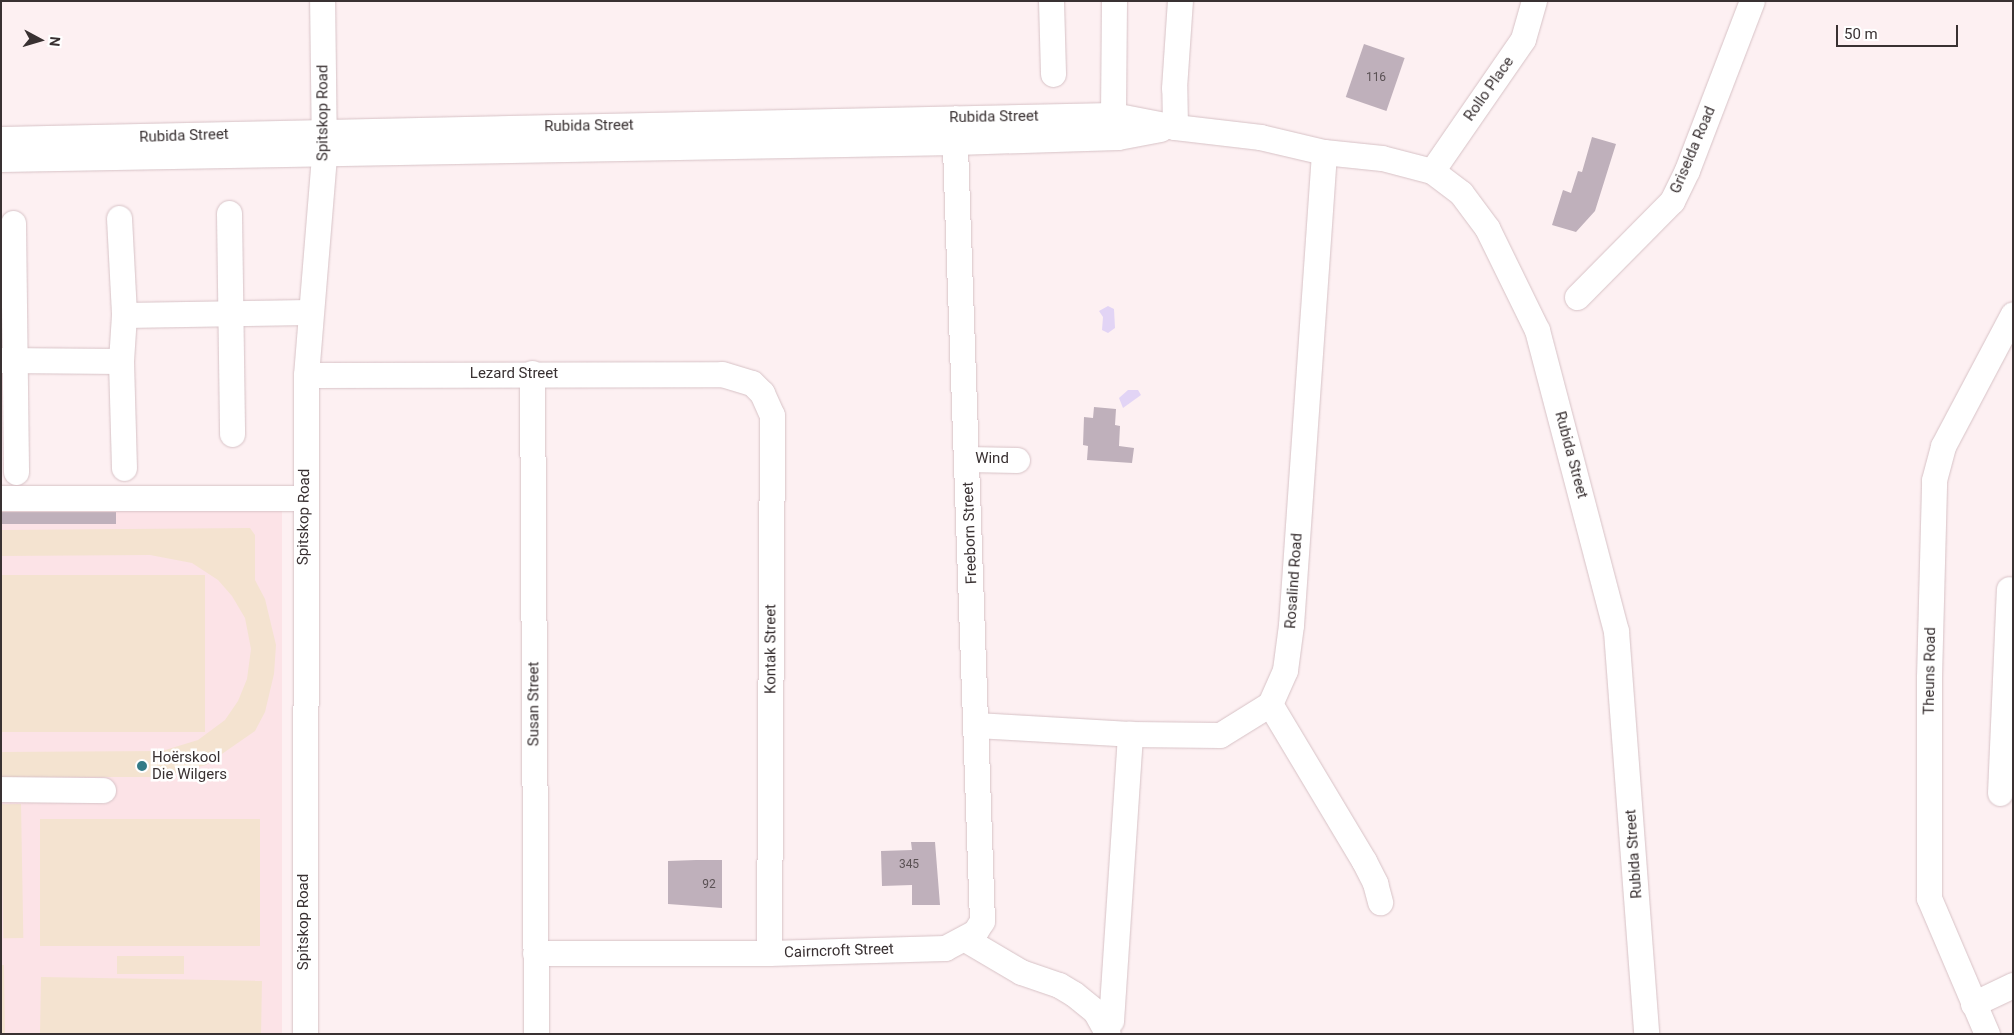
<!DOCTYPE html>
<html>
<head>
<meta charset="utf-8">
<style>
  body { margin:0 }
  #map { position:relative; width:2014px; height:1035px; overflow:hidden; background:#fdf0f2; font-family:Roboto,sans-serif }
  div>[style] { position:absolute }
  .built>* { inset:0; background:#fce3e7; transform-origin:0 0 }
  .green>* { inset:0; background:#f4e3d0; transform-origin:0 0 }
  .water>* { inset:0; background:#e2d4f5 }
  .building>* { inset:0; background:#bfb0bb; transform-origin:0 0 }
  .roads { filter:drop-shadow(0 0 1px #d7c2c6) drop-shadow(0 0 1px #d7c2c6) }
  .minor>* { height:25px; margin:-12.5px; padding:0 12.5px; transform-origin:12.5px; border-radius:12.5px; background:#fff }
  .dots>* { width:14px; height:14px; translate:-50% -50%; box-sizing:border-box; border:2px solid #fff; border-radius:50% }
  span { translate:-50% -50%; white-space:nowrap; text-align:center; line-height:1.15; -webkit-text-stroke:5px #fff; paint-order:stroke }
  .number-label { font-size:12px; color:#5a5154 }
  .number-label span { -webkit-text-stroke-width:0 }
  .street-label { font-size:15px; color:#393132 }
  .poi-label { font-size:15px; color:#393132 }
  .left { translate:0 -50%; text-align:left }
  .frame { position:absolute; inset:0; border:2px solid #393132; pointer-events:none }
  .north { position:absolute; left:15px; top:15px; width:50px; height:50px; -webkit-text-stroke:4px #fff; paint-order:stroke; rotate:96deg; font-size:14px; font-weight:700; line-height:20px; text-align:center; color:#393132 }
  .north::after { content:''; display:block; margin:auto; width:18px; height:22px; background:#393132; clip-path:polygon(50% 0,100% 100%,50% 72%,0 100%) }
  .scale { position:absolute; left:1836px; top:25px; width:122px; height:22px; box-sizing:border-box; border:2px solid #393132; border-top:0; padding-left:6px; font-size:15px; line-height:18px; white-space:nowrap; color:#393132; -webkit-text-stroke:4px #fff; paint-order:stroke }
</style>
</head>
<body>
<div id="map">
  <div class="built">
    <i style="left:282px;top:490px;width:544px;height:281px;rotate:90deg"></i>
  </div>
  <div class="green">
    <i style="clip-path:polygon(250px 528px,255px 535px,255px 580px,265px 599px,276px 645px,274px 674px,265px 712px,255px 731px,206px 765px,161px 777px,1px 777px,1px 752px,162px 751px,198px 740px,225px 720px,238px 701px,247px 679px,251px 649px,245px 618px,232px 596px,218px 580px,192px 563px,150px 555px,1px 556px,1px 530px)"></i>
    <i style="left:1px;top:575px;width:204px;height:157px"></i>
    <i style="left:21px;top:804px;width:134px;height:20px;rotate:89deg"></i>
    <i style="left:260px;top:819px;width:127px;height:220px;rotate:90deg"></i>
    <i style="left:117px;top:956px;width:67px;height:18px"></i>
    <i style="clip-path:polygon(1px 965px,4px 965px,5px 1034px,1px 1034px)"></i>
    <i style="left:41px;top:977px;width:221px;height:57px;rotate:1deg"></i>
  </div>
  <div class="water">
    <i style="clip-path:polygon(1108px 306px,1114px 309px,1115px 328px,1108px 333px,1102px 330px,1103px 317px,1099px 311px)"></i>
    <i style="clip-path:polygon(1128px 390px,1138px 390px,1141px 395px,1123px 408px,1119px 398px)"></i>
  </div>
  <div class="building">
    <i style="left:1364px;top:44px;width:43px;height:56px;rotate:19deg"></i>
    <i style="clip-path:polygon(1592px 137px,1616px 144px,1595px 211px,1576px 232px,1552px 225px,1563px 190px,1571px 193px,1578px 171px,1582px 172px)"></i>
    <i style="clip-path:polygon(1094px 407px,1116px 409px,1115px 425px,1120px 426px,1119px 446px,1134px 448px,1132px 463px,1087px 460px,1088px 446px,1083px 445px,1084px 417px,1093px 418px)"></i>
    <i style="left:1px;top:512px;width:115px;height:12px"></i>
    <i style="clip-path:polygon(911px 842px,935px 842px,940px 905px,912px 905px,912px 885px,882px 886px,881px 851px,912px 850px)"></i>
    <i style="clip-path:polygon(696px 860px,722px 860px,722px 908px,668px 904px,668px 861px)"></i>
  </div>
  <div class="roads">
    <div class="minor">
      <i style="left:1051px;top:1px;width:73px;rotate:88.4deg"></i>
      <i style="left:1113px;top:115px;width:114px;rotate:-89.5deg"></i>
      <i style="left:1175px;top:127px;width:39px;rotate:-91deg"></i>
      <i style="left:1174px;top:88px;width:87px;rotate:-86.1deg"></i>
      <i style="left:1px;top:139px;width:1112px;rotate:-1.24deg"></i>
      <i style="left:1113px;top:115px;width:63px;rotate:11deg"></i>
      <i style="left:1175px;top:127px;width:86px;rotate:6.7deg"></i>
      <i style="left:1260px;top:137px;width:66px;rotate:13.2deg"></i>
      <i style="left:1324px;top:152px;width:58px;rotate:5.9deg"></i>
      <i style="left:1382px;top:158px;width:52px;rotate:14.6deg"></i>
      <i style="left:1432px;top:171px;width:36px;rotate:37deg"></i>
      <i style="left:1461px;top:193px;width:44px;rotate:53.4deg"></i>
      <i style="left:1487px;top:228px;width:114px;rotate:63.9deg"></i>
      <i style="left:1537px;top:330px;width:311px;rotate:75.3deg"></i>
      <i style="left:1616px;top:631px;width:404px;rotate:85.7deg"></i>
      <i style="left:1px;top:159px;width:955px;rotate:-1.02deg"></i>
      <i style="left:956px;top:142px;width:162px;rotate:-1.8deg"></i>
      <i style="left:1118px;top:137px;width:43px;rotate:-10.8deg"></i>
      <i style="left:1432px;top:171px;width:160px;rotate:-55.4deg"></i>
      <i style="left:1523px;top:39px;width:40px;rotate:-74deg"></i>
      <i style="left:229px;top:213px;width:221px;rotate:89.2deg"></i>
      <i style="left:119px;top:218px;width:97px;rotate:87deg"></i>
      <i style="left:13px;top:223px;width:249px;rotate:89.3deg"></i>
      <i style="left:1577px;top:297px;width:135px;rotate:-45.3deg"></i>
      <i style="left:1672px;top:201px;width:34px;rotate:-64deg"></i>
      <i style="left:1687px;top:170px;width:181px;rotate:-69deg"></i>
      <i style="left:1px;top:360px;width:120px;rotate:0.5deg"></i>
      <i style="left:121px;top:361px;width:46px;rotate:-86.3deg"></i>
      <i style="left:124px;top:315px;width:185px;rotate:-0.9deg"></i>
      <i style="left:121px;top:361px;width:107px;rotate:88.4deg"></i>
      <i style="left:532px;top:373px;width:661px;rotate:89.65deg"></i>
      <i style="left:306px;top:375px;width:416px;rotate:-0.1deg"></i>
      <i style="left:722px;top:374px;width:31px;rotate:17deg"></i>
      <i style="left:752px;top:383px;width:14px;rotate:45deg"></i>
      <i style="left:762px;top:393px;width:24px;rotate:66deg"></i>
      <i style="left:772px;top:415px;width:538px;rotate:90.32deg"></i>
      <i style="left:967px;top:459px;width:50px;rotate:1.1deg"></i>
      <i style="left:1px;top:498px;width:303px"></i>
      <i style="left:1270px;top:704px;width:183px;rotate:59.1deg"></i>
      <i style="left:1364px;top:861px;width:25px;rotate:63deg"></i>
      <i style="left:1375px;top:883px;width:20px;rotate:75deg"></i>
      <i style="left:976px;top:725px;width:154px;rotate:3.3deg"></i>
      <i style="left:1130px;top:734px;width:90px;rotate:0.6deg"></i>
      <i style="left:1220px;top:735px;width:59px;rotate:-31.8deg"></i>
      <i style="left:1270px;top:704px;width:37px;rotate:-66deg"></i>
      <i style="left:1285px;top:670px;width:45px;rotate:-82.4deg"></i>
      <i style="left:1291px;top:625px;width:474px;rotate:-86deg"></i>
      <i style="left:1px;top:789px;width:102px;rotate:0.6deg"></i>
      <i style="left:2000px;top:793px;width:204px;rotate:-87.5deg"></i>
      <i style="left:965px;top:939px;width:65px;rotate:30.5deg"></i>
      <i style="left:1021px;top:972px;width:40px;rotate:18.9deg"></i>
      <i style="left:1059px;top:985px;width:17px;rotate:31deg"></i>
      <i style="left:1074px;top:994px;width:27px;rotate:39deg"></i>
      <i style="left:1095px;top:1011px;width:26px;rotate:61deg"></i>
      <i style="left:535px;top:953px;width:234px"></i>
      <i style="left:769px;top:953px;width:176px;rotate:-1.6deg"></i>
      <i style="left:945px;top:948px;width:34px;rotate:-28deg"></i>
      <i style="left:975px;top:932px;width:13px;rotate:-58deg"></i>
      <i style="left:982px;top:921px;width:803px;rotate:-92deg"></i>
      <i style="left:1973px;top:1004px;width:44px;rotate:-25.4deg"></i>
      <i style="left:1111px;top:1021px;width:288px;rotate:-86.2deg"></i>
      <i style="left:305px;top:1034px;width:659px;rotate:-89.91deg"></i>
      <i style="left:306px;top:375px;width:220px;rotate:-85.3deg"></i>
      <i style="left:324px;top:156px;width:155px;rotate:-90.7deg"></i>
      <i style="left:1987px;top:1034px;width:148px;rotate:-113.1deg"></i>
      <i style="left:1929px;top:898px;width:221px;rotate:-90deg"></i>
      <i style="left:1929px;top:677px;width:197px;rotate:-88.5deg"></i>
      <i style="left:1934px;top:480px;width:35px;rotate:-75deg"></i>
      <i style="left:1943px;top:446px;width:149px;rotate:-62.1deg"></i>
    </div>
  </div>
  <div class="dots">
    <i style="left:142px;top:766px;background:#347b87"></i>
  </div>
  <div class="number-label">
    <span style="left:1376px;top:78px">116</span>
    <span style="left:909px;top:865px">345</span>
    <span style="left:709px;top:885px">92</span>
  </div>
  <div class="street-label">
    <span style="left:1489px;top:89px;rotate:-55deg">Rollo Place</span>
    <span style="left:323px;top:113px;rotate:-90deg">Spitskop Road</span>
    <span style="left:994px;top:117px;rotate:-1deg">Rubida Street</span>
    <span style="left:589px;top:126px;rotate:-1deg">Rubida Street</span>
    <span style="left:184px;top:136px;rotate:-2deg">Rubida Street</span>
    <span style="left:1693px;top:150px;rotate:-67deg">Griselda Road</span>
    <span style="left:514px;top:374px">Lezard Street</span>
    <span style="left:1571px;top:455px;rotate:75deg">Rubida Street</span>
    <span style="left:992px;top:459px">Wind</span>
    <span style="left:304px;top:517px;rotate:-89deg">Spitskop Road</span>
    <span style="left:970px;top:533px;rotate:-92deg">Freeborn Street</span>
    <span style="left:1294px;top:581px;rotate:-86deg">Rosalind Road</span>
    <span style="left:771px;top:649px;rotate:-90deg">Kontak Street</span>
    <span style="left:1930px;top:671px;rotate:-89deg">Theuns Road</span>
    <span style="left:534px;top:704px;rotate:-90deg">Susan Street</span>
    <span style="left:1634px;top:854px;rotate:-94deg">Rubida Street</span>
    <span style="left:304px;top:922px;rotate:-90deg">Spitskop Road</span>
    <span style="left:839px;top:951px;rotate:-2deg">Cairncroft Street</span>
  </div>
  <div class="poi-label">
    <span class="left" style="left:152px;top:766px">Hoërskool<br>Die Wilgers</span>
  </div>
  <div class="frame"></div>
  <div class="north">N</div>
  <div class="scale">50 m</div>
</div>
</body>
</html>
